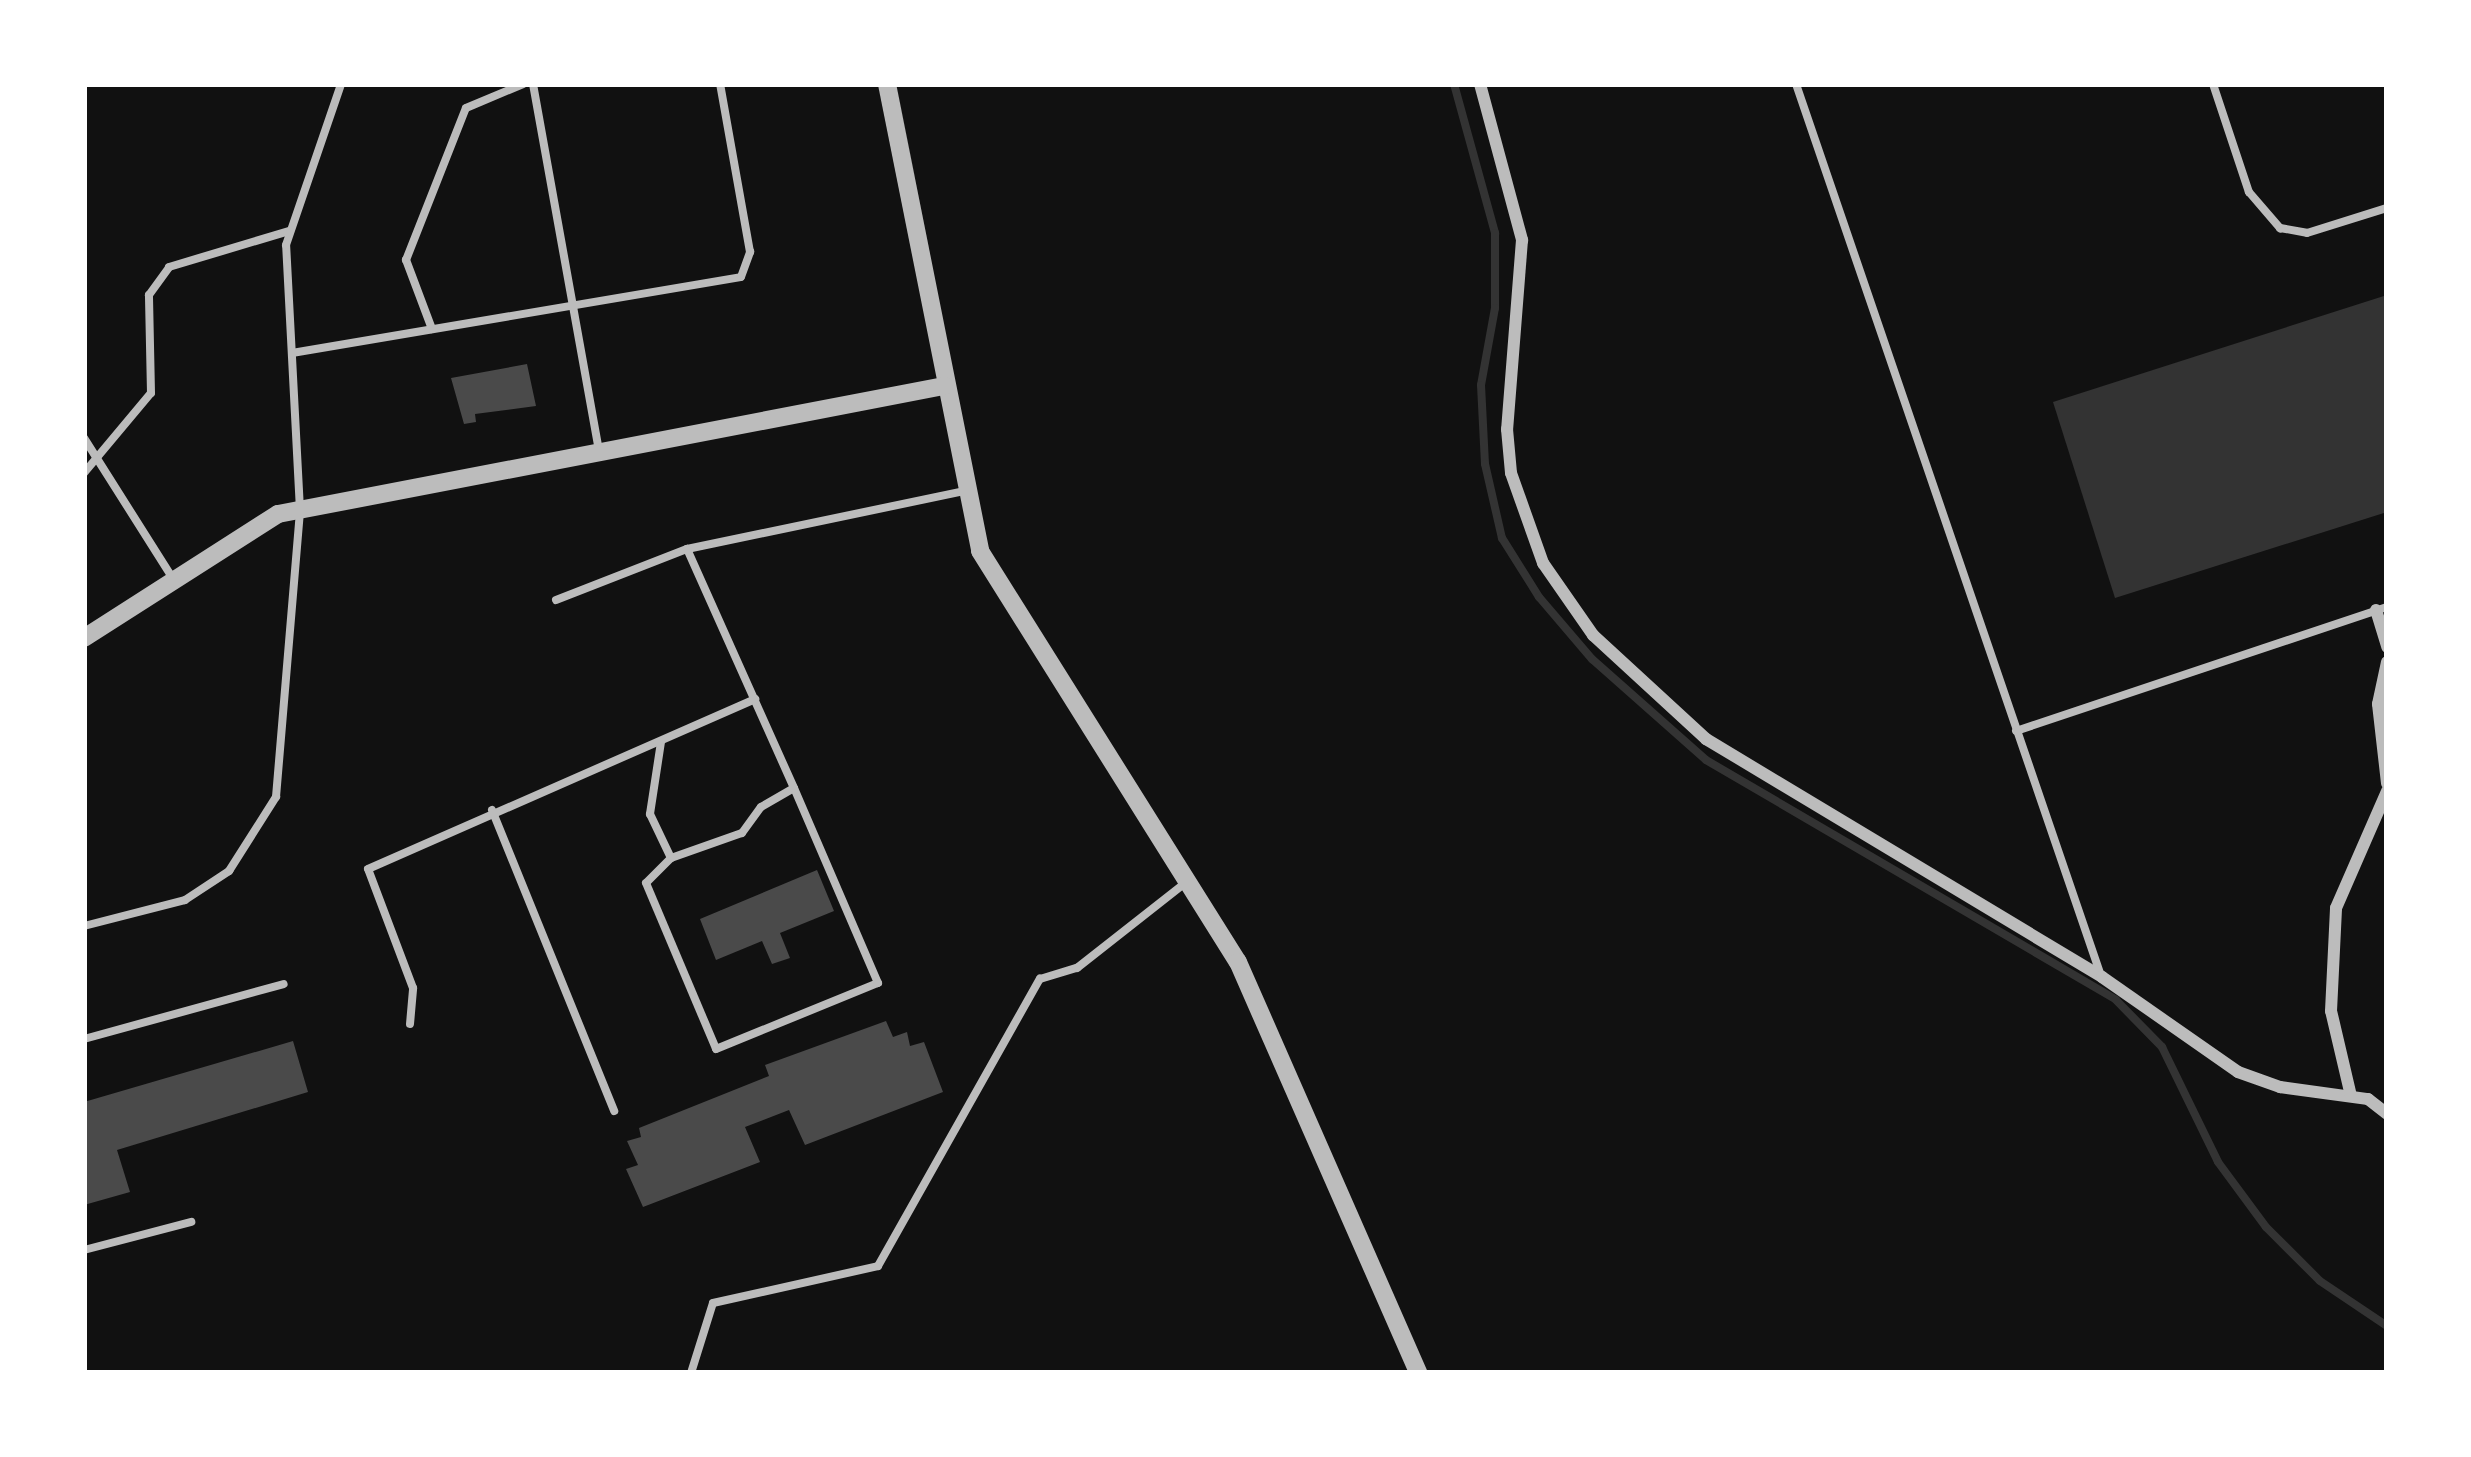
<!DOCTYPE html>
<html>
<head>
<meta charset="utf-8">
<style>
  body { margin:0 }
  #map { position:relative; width:2471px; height:1457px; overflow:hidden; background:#111; font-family:"Roboto Serif",serif }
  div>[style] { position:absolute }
  .water>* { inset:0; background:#333 }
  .stream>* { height:8px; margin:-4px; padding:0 4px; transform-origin:4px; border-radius:4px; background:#333 }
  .building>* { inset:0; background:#4a4a4a }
  .service>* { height:8px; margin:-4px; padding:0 4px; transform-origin:4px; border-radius:4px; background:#bcbcbc }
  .minor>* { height:12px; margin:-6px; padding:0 6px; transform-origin:6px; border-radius:6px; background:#bcbcbc }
  .tertiary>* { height:18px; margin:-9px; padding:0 9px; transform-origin:9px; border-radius:9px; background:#bcbcbc }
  span { translate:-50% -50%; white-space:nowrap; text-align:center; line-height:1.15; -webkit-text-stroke:9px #fff; paint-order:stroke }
  .frame { position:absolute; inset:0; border:87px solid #fff; pointer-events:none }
</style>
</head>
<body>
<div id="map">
  <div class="water">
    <i style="clip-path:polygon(2387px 295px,2387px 512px,2115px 598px,2053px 402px)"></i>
  </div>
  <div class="stream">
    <i style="left:1454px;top:84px;width:155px;rotate:74.6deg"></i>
    <i style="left:1495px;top:233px;width:75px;rotate:90deg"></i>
    <i style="left:1495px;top:308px;width:78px;rotate:100.3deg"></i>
    <i style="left:1481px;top:385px;width:79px;rotate:87.1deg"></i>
    <i style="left:1485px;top:464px;width:76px;rotate:77.1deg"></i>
    <i style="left:1502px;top:538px;width:70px;rotate:57.9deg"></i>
    <i style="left:1539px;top:597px;width:82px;rotate:49.5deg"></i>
    <i style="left:1592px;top:659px;width:152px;rotate:41.5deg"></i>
    <i style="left:1706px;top:760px;width:475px;rotate:30.3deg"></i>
    <i style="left:2116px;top:1000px;width:66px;rotate:45.6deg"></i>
    <i style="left:2162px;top:1047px;width:128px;rotate:64deg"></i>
    <i style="left:2218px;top:1162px;width:81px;rotate:53.6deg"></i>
    <i style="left:2266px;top:1227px;width:76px;rotate:45deg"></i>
    <i style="left:2320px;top:1281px;width:81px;rotate:33.9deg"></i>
  </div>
  <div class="building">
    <i style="clip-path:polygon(527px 364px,536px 406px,475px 414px,476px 422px,464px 424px,451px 378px)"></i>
    <i style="clip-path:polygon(817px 870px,834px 911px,780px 933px,790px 958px,772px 964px,762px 941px,716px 960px,700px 919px)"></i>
    <i style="clip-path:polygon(886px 1021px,893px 1037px,907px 1032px,910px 1046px,924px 1042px,943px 1092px,805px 1145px,789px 1110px,745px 1127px,760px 1162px,643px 1207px,626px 1169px,638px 1165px,627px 1141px,641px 1137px,639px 1128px,769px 1076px,765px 1065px)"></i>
    <i style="clip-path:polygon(293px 1041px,308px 1092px,117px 1150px,130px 1192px,84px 1205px,84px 1102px)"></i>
  </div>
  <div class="service">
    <i style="left:533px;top:84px;width:373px;rotate:79.8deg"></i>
    <i style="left:1796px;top:84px;width:943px;rotate:71.12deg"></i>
    <i style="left:2213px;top:84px;width:114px;rotate:71.6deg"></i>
    <i style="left:2249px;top:192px;width:48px;rotate:49.3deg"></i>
    <i style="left:2280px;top:228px;width:27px;rotate:10deg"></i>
    <i style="left:2307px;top:233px;width:84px;rotate:-17.4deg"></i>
    <i style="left:432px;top:329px;width:74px;rotate:-110.6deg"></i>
    <i style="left:406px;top:260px;width:163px;rotate:-68.5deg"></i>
    <i style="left:466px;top:108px;width:62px;rotate:-22.8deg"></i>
    <i style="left:292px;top:353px;width:455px;rotate:-9.6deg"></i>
    <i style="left:741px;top:277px;width:27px;rotate:-70deg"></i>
    <i style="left:750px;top:252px;width:171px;rotate:-100.1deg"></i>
    <i style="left:84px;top:438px;width:167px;rotate:57.7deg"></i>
    <i style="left:84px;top:473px;width:104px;rotate:-50.1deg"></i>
    <i style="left:151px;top:393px;width:98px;rotate:-91.2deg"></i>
    <i style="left:149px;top:295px;width:34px;rotate:-54deg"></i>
    <i style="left:169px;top:267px;width:125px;rotate:-16.7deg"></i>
    <i style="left:556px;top:600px;width:141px;rotate:-21.3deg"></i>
    <i style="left:687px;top:549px;width:284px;rotate:-11.8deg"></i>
    <i style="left:2016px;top:731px;width:391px;rotate:-18.5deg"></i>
    <i style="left:661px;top:742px;width:73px;rotate:98.7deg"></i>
    <i style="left:650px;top:814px;width:49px;rotate:64.5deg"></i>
    <i style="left:671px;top:858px;width:75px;rotate:-19.4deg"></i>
    <i style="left:742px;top:833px;width:32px;rotate:-54deg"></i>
    <i style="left:761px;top:807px;width:38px;rotate:-30deg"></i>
    <i style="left:794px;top:788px;width:262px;rotate:-114.1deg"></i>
    <i style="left:492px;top:810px;width:325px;rotate:67.9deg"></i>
    <i style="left:671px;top:858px;width:35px;rotate:135deg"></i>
    <i style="left:646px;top:883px;width:180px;rotate:67.1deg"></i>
    <i style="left:716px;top:1049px;width:175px;rotate:-22.2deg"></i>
    <i style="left:878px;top:983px;width:212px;rotate:-113.3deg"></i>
    <i style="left:84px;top:926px;width:104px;rotate:-14.4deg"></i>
    <i style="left:185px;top:900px;width:53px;rotate:-33.4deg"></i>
    <i style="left:229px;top:871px;width:88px;rotate:-57.6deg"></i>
    <i style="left:276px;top:797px;width:288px;rotate:-85.2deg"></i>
    <i style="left:300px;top:510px;width:265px;rotate:-93deg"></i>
    <i style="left:286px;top:245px;width:170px;rotate:-71.1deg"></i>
    <i style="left:410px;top:1024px;width:36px;rotate:-85deg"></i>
    <i style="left:413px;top:988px;width:127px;rotate:-110.7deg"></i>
    <i style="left:368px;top:869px;width:423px;rotate:-23.7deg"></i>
    <i style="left:84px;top:1039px;width:207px;rotate:-15.4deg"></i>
    <i style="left:84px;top:1250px;width:111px;rotate:-14.7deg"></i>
    <i style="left:691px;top:1373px;width:73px;rotate:-72.6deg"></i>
    <i style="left:713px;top:1303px;width:169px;rotate:-12.6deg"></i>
    <i style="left:878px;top:1266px;width:330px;rotate:-60.6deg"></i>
    <i style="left:1040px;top:979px;width:39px;rotate:-17deg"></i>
    <i style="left:1077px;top:968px;width:137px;rotate:-38.2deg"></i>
  </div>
  <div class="minor">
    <i style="left:1480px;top:84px;width:162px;rotate:74.9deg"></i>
    <i style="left:1522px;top:240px;width:190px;rotate:94.5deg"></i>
    <i style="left:1507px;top:429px;width:44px;rotate:84.8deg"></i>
    <i style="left:1511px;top:473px;width:96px;rotate:70.4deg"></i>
    <i style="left:1543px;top:563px;width:88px;rotate:55.2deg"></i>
    <i style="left:1593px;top:635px;width:154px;rotate:42.6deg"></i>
    <i style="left:1706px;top:739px;width:462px;rotate:31deg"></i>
    <i style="left:2102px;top:977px;width:166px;rotate:34.9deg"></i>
    <i style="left:2238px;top:1072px;width:45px;rotate:19.7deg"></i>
    <i style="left:2280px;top:1087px;width:89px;rotate:7.8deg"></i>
    <i style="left:2368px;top:1099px;width:24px;rotate:38deg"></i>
    <i style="left:2376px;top:610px;width:39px;rotate:73deg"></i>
    <i style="left:2387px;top:662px;width:43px;rotate:102.1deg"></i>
    <i style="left:2378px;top:704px;width:80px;rotate:83.5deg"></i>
    <i style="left:2351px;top:1096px;width:87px;rotate:-103.2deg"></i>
    <i style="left:2331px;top:1011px;width:103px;rotate:-87.2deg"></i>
    <i style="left:2336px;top:908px;width:128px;rotate:-66.4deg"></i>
  </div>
  <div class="tertiary">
    <i style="left:887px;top:84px;width:476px;rotate:78.7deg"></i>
    <i style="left:980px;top:551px;width:485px;rotate:57.9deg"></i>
    <i style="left:1238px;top:962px;width:449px;rotate:66.3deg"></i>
    <i style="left:84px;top:638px;width:230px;rotate:-32.6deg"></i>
    <i style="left:278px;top:514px;width:678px;rotate:-10.88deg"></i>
  </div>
  <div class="frame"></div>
</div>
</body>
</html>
